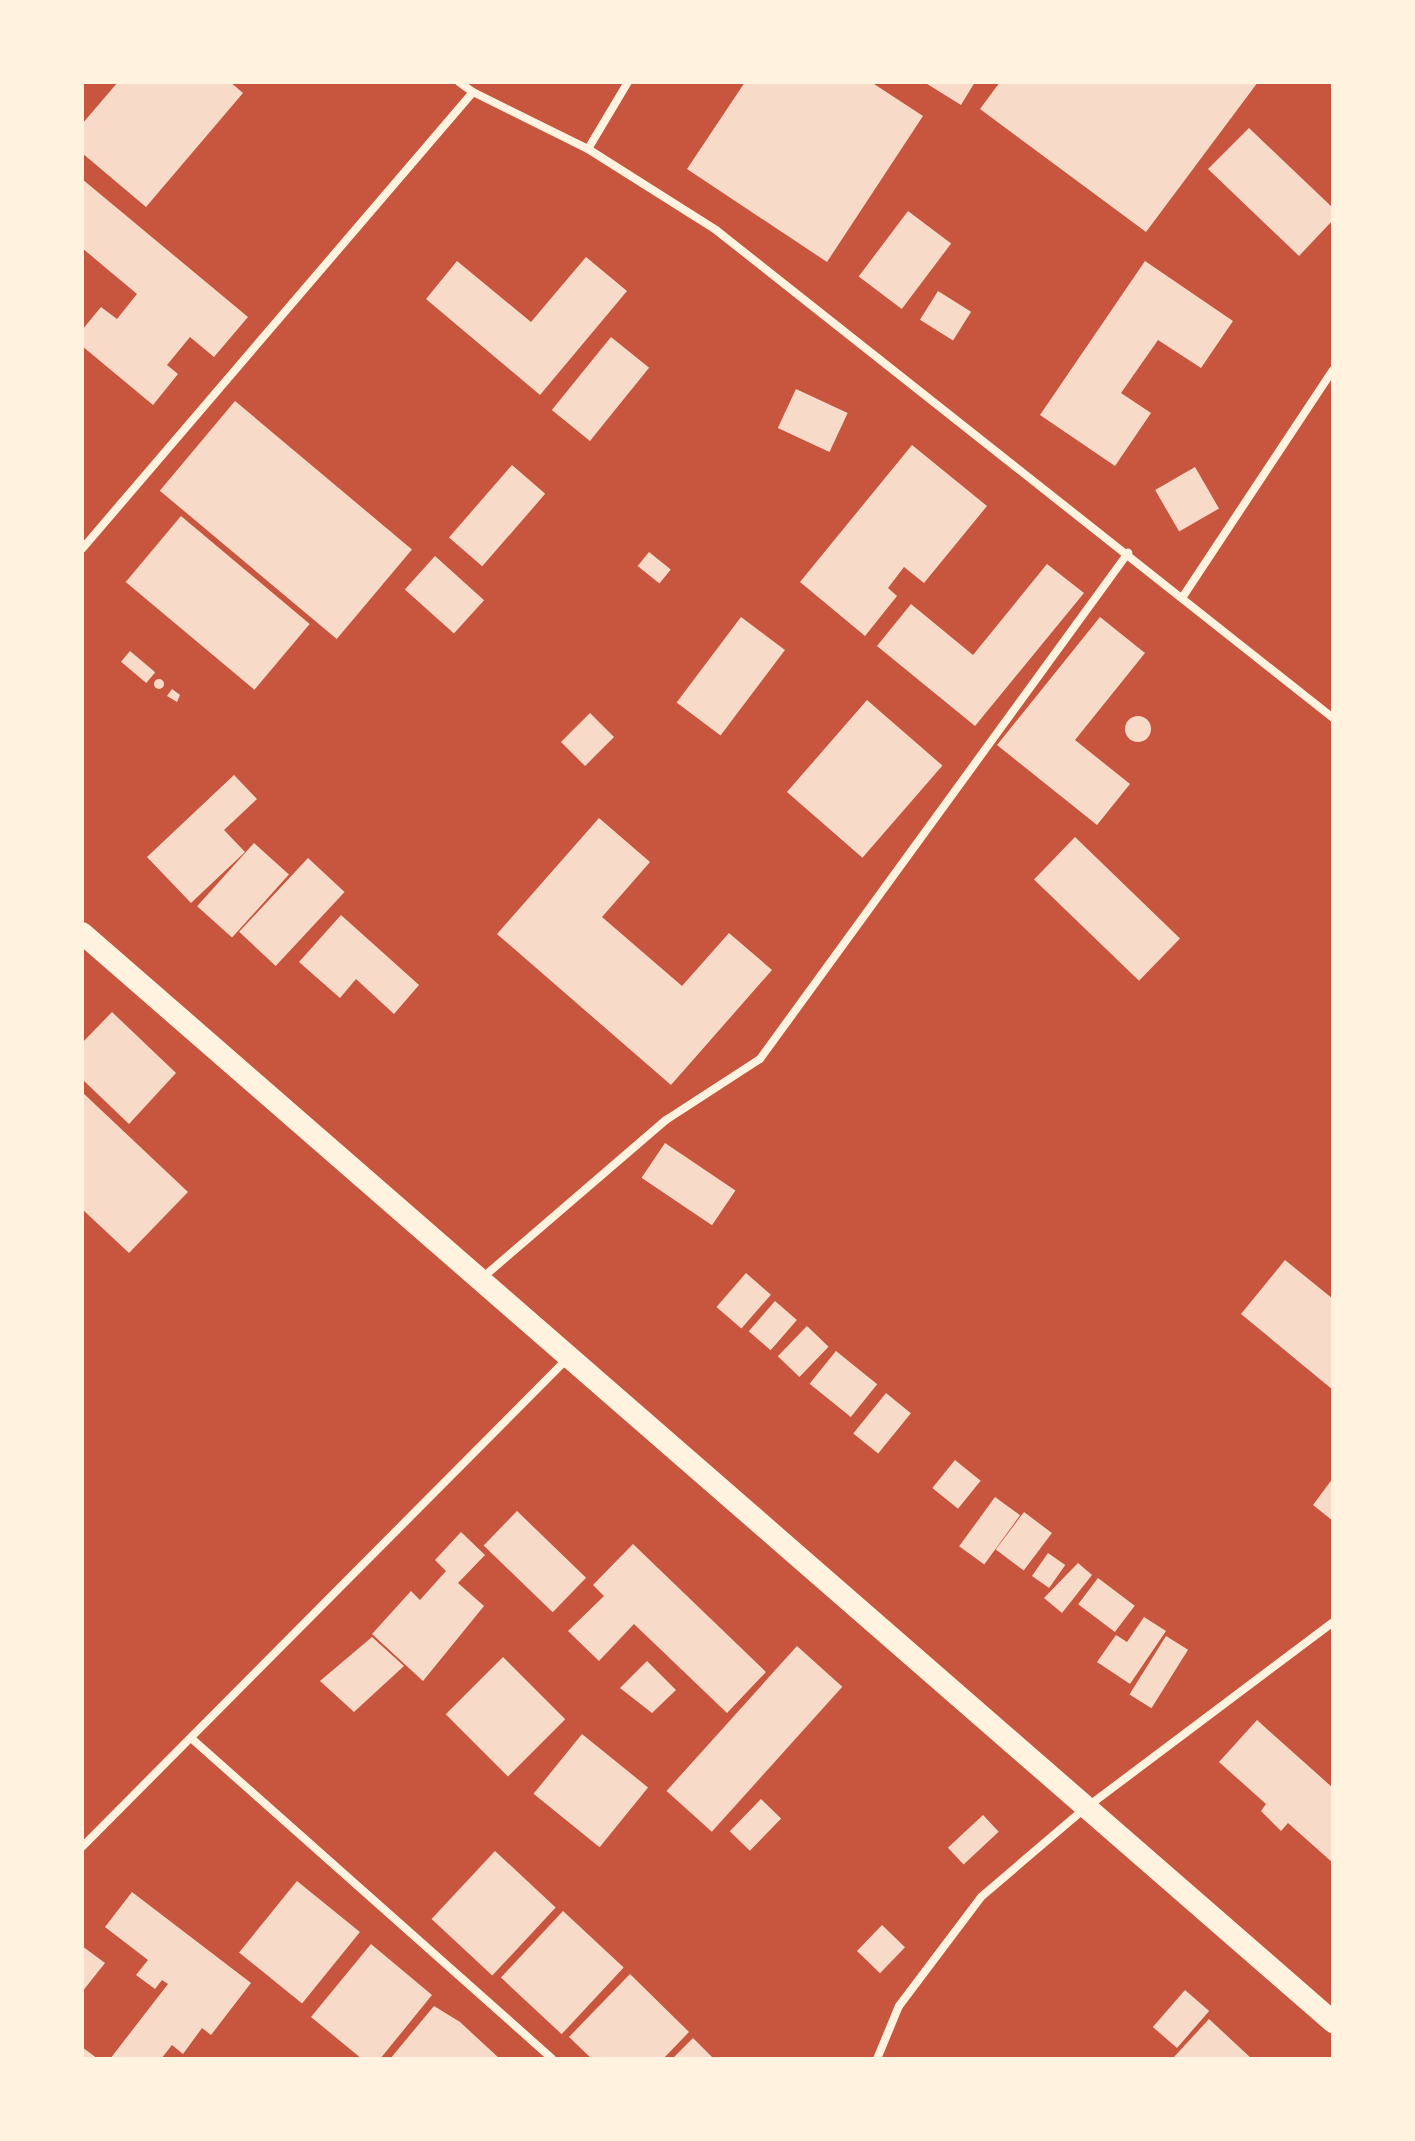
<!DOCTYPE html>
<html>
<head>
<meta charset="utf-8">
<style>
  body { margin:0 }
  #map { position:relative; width:1415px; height:2141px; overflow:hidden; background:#c8553d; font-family:Montserrat,sans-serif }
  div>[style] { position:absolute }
  .building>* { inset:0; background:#f7dbc8; transform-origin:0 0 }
  .round { border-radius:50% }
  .minor>* { height:8px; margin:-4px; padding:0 4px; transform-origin:4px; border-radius:4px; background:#fff3e0 }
  .trunk>* { height:22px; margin:-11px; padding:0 11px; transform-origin:11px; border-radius:11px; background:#fff3e0 }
  span { translate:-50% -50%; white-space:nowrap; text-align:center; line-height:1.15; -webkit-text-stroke:7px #fff3e0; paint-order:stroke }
  .frame { position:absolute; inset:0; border:84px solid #fff3e0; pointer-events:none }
</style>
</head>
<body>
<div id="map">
  <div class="building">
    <i style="clip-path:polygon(118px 82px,230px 82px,243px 93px,146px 207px,82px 153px,82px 124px)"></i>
    <i style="clip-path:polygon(745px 82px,871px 82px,923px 116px,827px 262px,687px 169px)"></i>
    <i style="clip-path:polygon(924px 82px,975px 82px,961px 105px)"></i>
    <i style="clip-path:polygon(1000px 82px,1258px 82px,1146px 232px,980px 109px)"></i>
    <i style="clip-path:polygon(1249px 128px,1333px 208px,1333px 220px,1299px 256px,1208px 169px)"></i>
    <i style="clip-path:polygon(82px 179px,248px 317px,214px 357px,190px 337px,167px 365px,178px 374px,153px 405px,82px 346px,82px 330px,101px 307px,117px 319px,137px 294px,82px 248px)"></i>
    <i style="left:908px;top:211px;width:54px;height:82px;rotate:37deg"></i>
    <i style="clip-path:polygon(586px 257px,627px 291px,540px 395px,426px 299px,457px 261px,531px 322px)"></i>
    <i style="clip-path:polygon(1145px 261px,1233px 321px,1201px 368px,1158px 340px,1121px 393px,1151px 413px,1115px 466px,1040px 415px)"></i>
    <i style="left:938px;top:291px;width:39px;height:34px;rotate:32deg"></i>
    <i style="left:611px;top:337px;width:49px;height:94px;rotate:39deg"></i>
    <i style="left:796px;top:389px;width:57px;height:43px;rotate:25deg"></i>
    <i style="left:235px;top:401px;width:231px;height:117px;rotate:40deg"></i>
    <i style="clip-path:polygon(912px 445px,987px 506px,924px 583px,904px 567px,888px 588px,897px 596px,865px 636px,800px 582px)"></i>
    <i style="left:512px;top:465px;width:44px;height:96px;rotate:41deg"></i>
    <i style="left:1195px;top:467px;width:48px;height:46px;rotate:60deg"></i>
    <i style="left:181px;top:516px;width:168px;height:86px;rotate:40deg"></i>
    <i style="left:649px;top:552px;width:28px;height:18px;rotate:39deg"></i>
    <i style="left:435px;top:556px;width:66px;height:45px;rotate:42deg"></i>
    <i style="clip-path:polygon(1047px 564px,1084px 593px,975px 726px,877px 646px,911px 604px,973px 655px)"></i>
    <i style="left:741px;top:617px;width:55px;height:107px;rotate:37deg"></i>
    <i style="clip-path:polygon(1100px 617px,1145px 653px,1075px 740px,1130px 784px,1097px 825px,997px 745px)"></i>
    <i style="left:130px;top:651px;width:33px;height:14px;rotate:40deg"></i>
    <i class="round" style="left:154px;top:679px;width:10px;height:10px"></i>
    <i style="clip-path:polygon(172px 689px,180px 695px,177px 702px,167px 696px)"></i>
    <i style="left:867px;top:700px;width:100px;height:122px;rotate:41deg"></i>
    <i style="left:590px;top:713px;width:34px;height:41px;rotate:45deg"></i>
    <i class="round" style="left:1125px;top:716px;width:26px;height:26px"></i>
    <i style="clip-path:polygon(234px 775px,257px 799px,224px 830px,245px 852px,191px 903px,147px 857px)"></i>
    <i style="clip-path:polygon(599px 818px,650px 862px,602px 917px,682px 986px,729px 933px,772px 970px,671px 1085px,497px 934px)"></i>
    <i style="left:1075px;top:837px;width:146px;height:59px;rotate:44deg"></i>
    <i style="left:254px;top:843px;width:47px;height:85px;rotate:42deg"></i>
    <i style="left:308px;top:858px;width:50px;height:101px;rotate:43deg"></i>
    <i style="clip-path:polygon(341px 915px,419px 985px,394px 1014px,356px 979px,340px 998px,299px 962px)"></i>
    <i style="clip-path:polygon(112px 1012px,176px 1073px,129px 1124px,82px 1079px,82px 1043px)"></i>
    <i style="clip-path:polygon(82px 1092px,188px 1192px,129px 1253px,82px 1209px)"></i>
    <i style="left:665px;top:1143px;width:85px;height:42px;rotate:34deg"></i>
    <i style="clip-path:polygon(1285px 1260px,1333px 1299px,1333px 1390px,1241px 1314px)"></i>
    <i style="left:746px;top:1273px;width:33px;height:45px;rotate:41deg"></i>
    <i style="left:775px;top:1301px;width:29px;height:40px;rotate:41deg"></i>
    <i style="left:807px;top:1326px;width:30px;height:42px;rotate:44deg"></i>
    <i style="left:836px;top:1351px;width:53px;height:42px;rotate:39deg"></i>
    <i style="left:886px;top:1393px;width:32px;height:52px;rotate:39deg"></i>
    <i style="left:955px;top:1460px;width:33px;height:36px;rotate:39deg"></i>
    <i style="clip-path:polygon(1333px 1478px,1333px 1521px,1313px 1505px)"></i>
    <i style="left:995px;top:1497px;width:31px;height:61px;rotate:36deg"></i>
    <i style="left:517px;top:1511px;width:96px;height:48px;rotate:44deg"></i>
    <i style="left:1024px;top:1512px;width:35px;height:47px;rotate:37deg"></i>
    <i style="clip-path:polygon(461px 1532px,485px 1555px,458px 1583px,484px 1606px,423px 1681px,372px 1634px,411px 1591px,420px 1600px,446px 1571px,435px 1560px)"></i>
    <i style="clip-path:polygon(633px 1544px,766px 1672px,727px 1713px,634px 1624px,599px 1661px,568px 1631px,604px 1596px,593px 1585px)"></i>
    <i style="left:1048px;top:1553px;width:21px;height:28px;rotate:35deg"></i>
    <i style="clip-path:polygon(1078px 1563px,1092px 1575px,1062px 1613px,1044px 1598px)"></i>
    <i style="left:1098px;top:1578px;width:46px;height:33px;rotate:37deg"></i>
    <i style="clip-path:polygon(1144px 1617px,1166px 1631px,1130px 1684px,1097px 1662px,1116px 1635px,1127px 1642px)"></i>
    <i style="left:1166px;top:1636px;width:26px;height:69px;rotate:32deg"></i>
    <i style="clip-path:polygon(372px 1637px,404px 1666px,354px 1712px,320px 1681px)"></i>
    <i style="left:797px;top:1646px;width:61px;height:195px;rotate:42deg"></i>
    <i style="left:503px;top:1657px;width:88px;height:81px;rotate:45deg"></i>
    <i style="clip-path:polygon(647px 1661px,676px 1690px,652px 1713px,620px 1688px)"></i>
    <i style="clip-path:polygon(1257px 1720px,1333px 1788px,1333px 1863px,1288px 1823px,1281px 1831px,1261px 1811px,1266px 1804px,1219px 1762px)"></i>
    <i style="left:582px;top:1734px;width:85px;height:77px;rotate:39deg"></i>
    <i style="left:761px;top:1799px;width:28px;height:45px;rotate:44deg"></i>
    <i style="left:983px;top:1815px;width:23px;height:48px;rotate:47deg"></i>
    <i style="left:495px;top:1851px;width:83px;height:93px;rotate:43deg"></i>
    <i style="left:297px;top:1881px;width:81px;height:92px;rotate:39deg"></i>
    <i style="clip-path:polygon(132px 1892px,251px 1983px,211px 2035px,202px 2028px,183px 2054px,172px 2045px,161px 2059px,110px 2059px,168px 1984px,162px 1980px,155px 1989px,136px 1975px,148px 1960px,105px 1927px)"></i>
    <i style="left:563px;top:1911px;width:83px;height:91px;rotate:43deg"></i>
    <i style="left:882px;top:1925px;width:32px;height:36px;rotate:44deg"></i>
    <i style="clip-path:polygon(371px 1944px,432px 1995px,380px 2059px,362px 2059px,311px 2017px)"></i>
    <i style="clip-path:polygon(82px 1946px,105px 1963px,82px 1992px)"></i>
    <i style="clip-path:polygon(630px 1974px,689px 2032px,663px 2059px,592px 2059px,569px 2037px)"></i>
    <i style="left:1185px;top:1990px;width:32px;height:49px;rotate:41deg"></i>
    <i style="clip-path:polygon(434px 2006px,460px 2022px,500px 2059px,390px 2059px)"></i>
    <i style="clip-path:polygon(1209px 2019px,1252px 2059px,1174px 2057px)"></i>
    <i style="clip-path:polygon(693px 2038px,714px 2059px,672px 2059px)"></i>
    <i style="clip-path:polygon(82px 2047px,98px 2059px,82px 2059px)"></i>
  </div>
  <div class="minor">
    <i style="left:459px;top:82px;width:17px;rotate:36deg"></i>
    <i style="left:588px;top:149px;width:151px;rotate:32.3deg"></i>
    <i style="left:716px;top:230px;width:787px;rotate:38.34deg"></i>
    <i style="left:82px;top:549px;width:601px;rotate:-49.45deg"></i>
    <i style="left:473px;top:92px;width:128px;rotate:26.4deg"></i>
    <i style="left:588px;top:149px;width:78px;rotate:-59.2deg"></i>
    <i style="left:1182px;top:598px;width:273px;rotate:-56.5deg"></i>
    <i style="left:481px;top:1279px;width:244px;rotate:-40.7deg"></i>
    <i style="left:666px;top:1120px;width:112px;rotate:-33deg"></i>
    <i style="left:760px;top:1059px;width:626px;rotate:-53.97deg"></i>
    <i style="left:191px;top:1738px;width:483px;rotate:41.6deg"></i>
    <i style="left:82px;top:1847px;width:688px;rotate:-45.18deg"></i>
    <i style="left:877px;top:2059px;width:57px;rotate:-67.5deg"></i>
    <i style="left:899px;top:2006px;width:136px;rotate:-53deg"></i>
    <i style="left:981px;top:1897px;width:134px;rotate:-40.5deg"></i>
    <i style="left:1083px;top:1810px;width:313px;rotate:-36.9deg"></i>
  </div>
  <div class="trunk">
    <i style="left:82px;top:933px;width:1659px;rotate:41.04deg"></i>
  </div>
  <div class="frame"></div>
</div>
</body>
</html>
